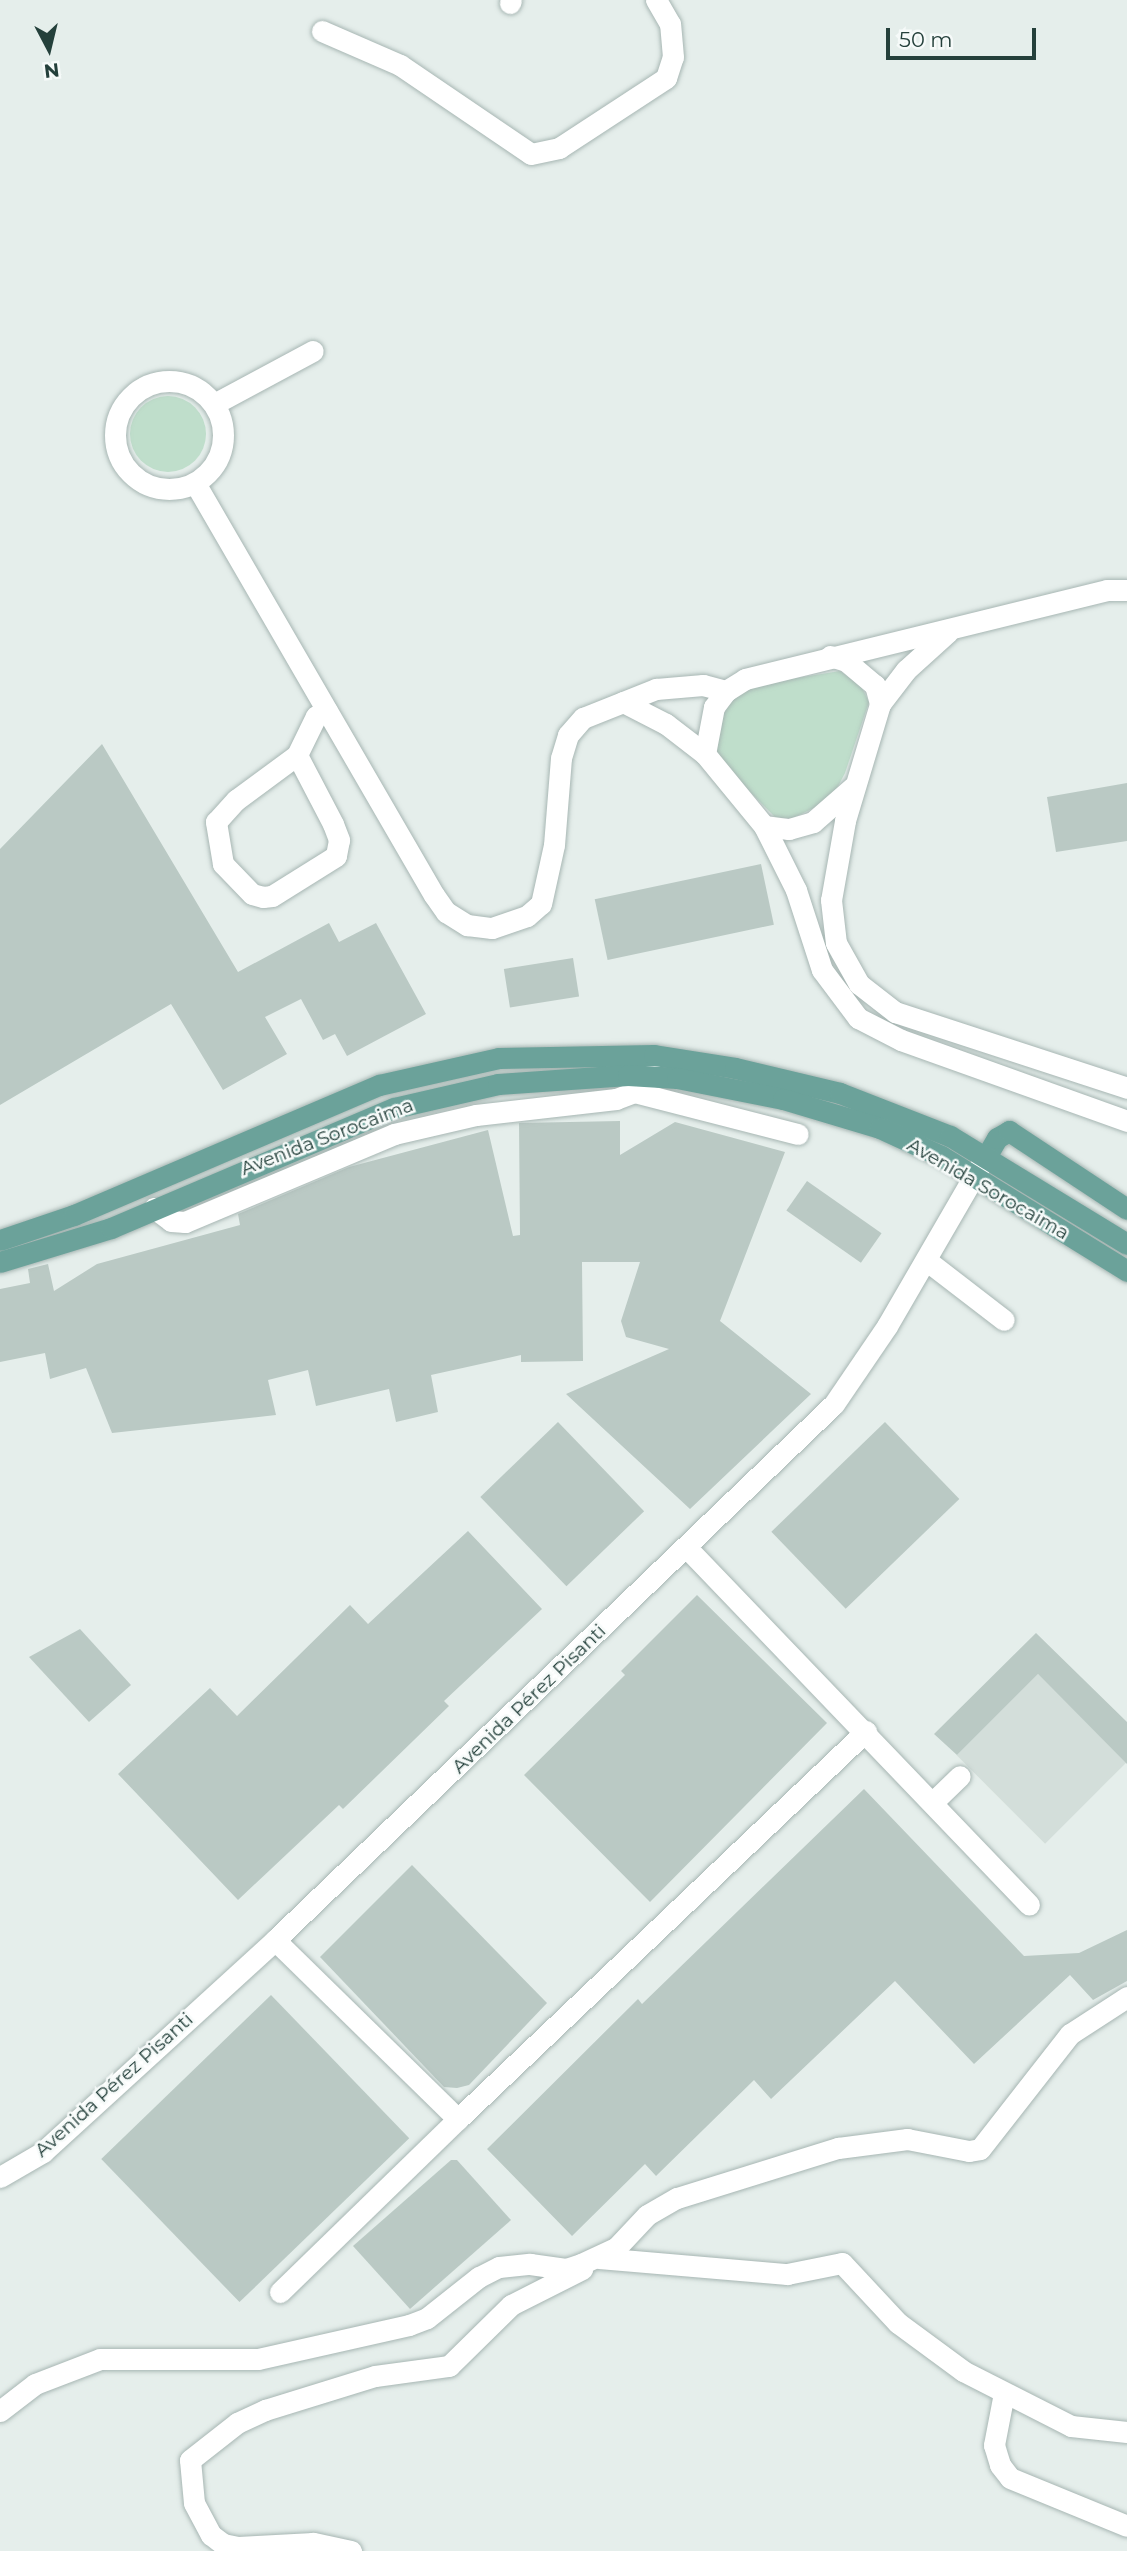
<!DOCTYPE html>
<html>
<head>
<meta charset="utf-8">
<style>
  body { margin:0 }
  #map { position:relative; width:1127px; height:2551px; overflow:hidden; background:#e5eeeb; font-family:Montserrat,sans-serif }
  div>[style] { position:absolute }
  .built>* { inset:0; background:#d3deda; transform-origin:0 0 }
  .green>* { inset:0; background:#bfdecb }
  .round { border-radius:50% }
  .building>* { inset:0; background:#bac9c4; transform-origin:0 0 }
  .roads { filter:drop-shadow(0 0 2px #a7b6b3) drop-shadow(0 0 2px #a7b6b3) }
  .minor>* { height:21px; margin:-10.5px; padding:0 10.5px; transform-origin:10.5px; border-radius:10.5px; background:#fff }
  .minor>.ring { margin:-10.5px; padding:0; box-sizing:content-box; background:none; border:21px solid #fff; border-radius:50% }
  .major>* { height:21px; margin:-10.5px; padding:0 10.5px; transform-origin:10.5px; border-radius:10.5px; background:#6ba29a }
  span { translate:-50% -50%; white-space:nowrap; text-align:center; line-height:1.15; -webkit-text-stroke:5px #f6faf9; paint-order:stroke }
  .street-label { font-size:19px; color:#24403b }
  .north { position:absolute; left:14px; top:14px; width:70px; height:70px; -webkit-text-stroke:5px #f6faf9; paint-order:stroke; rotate:173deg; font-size:19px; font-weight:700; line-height:28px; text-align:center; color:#24403b }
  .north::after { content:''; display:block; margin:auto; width:24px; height:32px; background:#24403b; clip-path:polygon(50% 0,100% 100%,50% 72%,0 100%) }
  .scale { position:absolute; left:886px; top:28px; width:150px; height:32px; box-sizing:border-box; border:4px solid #24403b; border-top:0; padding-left:9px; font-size:21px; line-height:24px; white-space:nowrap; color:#24403b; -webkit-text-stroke:5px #f6faf9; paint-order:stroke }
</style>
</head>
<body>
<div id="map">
  <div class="built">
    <i style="left:1038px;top:1674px;width:125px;height:115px;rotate:45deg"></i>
  </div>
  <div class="green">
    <i class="round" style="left:130px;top:396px;width:76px;height:76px"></i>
    <i style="clip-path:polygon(840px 671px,861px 686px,869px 702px,845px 773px,835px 792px,822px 804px,793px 818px,776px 818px,724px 766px,713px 745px,726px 696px,752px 685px)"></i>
  </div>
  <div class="building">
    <i style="clip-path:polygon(102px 744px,238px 972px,329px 923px,339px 942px,376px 923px,426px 1014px,347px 1056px,335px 1034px,323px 1040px,301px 999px,265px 1017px,287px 1054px,223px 1090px,171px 1004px,0 1105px,0 849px)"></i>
    <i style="clip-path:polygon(1127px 783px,1127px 841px,1056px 852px,1047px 797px)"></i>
    <i style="left:761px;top:864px;width:62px;height:170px;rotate:78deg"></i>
    <i style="left:573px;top:958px;width:39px;height:70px;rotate:81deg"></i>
    <i style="clip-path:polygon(620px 1121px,620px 1155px,675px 1122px,785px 1152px,720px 1321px,811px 1394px,690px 1509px,566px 1394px,669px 1349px,626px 1337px,621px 1321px,640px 1262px,582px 1262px,583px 1361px,521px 1362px,521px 1355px,431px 1375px,438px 1412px,396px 1422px,389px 1389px,316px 1406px,308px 1370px,268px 1380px,276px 1415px,112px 1433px,86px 1368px,50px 1379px,45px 1353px,0 1362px,0 1289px,30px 1283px,28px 1269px,48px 1264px,54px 1291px,97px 1264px,240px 1225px,238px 1214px,349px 1167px,488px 1130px,513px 1236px,520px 1235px,519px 1123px)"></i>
    <i style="left:807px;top:1181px;width:91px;height:36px;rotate:35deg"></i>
    <i style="left:558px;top:1422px;width:124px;height:108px;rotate:46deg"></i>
    <i style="left:885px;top:1422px;width:107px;height:158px;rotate:46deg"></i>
    <i style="clip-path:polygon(468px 1531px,542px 1609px,444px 1701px,449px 1706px,343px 1809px,339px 1805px,238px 1900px,118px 1774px,210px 1688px,237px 1716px,350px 1605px,368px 1624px)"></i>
    <i style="clip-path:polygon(697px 1595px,827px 1723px,650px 1902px,524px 1775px,625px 1675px,621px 1671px)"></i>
    <i style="clip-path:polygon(80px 1629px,131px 1685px,89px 1722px,29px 1657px)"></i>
    <i style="clip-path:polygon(1036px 1633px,1127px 1722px,1127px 1764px,1038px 1674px,957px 1755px,934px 1734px)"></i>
    <i style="clip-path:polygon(864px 1789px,1024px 1956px,1079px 1953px,1127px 1930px,1127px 1981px,1093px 2000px,1070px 1975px,974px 2064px,895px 1981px,771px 2099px,754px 2080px,656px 2176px,645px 2164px,572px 2236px,487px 2149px,638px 1999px,642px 2004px)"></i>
    <i style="clip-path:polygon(412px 1865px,547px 2003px,469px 2085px,457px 2088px,444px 2087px,320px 1957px)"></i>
    <i style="left:271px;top:1995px;width:199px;height:236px;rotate:46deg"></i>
    <i style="clip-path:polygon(451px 2160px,457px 2160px,511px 2220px,410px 2309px,353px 2246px)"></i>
  </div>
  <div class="roads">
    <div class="minor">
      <i style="left:510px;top:3px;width:3px;rotate:-72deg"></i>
      <i style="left:322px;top:31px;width:85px;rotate:23.6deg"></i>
      <i style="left:400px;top:65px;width:158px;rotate:34.2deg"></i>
      <i style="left:531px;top:154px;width:29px;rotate:-12deg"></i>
      <i style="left:559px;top:148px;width:128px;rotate:-33.2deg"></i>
      <i style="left:666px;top:78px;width:22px;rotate:-72deg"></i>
      <i style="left:673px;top:57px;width:33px;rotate:-95deg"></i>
      <i style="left:670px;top:24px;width:28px;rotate:-120deg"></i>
      <i class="ring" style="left:115px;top:381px;width:87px;height:87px"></i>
      <i style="left:214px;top:404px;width:112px;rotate:-28.2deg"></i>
      <i style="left:195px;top:483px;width:476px;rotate:59.9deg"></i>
      <i style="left:434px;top:895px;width:21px;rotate:55deg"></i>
      <i style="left:446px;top:912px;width:25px;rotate:32deg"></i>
      <i style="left:467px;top:925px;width:25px;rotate:7deg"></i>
      <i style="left:492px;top:928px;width:37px;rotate:-19deg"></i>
      <i style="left:527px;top:916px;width:18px;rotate:-41deg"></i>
      <i style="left:541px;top:904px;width:60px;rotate:-77.6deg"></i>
      <i style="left:554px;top:845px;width:87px;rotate:-85.4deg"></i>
      <i style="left:561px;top:758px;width:24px;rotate:-73deg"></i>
      <i style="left:568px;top:735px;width:23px;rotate:-49deg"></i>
      <i style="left:583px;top:718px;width:79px;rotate:-21.7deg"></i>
      <i style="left:656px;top:689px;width:47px;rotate:-4.9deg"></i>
      <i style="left:703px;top:685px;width:24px;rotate:15deg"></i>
      <i style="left:948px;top:632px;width:57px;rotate:137.9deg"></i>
      <i style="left:906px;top:670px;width:43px;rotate:127.4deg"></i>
      <i style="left:880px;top:704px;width:122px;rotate:106.7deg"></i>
      <i style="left:845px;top:821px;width:80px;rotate:100deg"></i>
      <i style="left:831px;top:900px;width:43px;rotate:83.4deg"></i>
      <i style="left:836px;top:943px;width:47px;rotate:60.7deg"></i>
      <i style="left:859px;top:984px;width:46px;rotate:37.9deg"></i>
      <i style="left:895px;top:1012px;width:244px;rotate:18.1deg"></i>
      <i style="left:830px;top:656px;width:17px;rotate:17deg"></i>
      <i style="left:846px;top:661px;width:38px;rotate:40deg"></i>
      <i style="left:875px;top:685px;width:20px;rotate:75deg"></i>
      <i style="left:623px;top:702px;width:48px;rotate:27.1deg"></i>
      <i style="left:666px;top:724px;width:49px;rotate:37.6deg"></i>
      <i style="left:705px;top:754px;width:93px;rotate:50.7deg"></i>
      <i style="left:764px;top:826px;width:25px;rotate:7deg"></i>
      <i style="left:789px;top:829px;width:25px;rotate:-16deg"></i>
      <i style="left:813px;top:822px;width:53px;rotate:-41.2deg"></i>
      <i style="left:705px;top:754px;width:48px;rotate:-79.2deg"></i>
      <i style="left:714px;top:707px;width:20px;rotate:-53deg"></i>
      <i style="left:726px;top:691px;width:22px;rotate:-32deg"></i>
      <i style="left:745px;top:679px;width:373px;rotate:-13.8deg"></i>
      <i style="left:1107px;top:590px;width:20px"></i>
      <i style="left:297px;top:755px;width:78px;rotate:62.4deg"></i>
      <i style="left:333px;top:824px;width:17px;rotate:69deg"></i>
      <i style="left:339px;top:840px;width:16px;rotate:101deg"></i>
      <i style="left:336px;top:856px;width:75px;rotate:148deg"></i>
      <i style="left:272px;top:896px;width:9px;rotate:174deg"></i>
      <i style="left:263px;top:897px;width:11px;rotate:-165deg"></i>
      <i style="left:252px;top:894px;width:42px;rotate:-134deg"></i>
      <i style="left:223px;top:864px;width:43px;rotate:-99.5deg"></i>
      <i style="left:216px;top:822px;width:30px;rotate:-48deg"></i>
      <i style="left:236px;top:800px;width:76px;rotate:-36.4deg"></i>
      <i style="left:297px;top:755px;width:43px;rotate:-64deg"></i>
      <i style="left:316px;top:716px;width:12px;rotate:-24deg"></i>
      <i style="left:764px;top:826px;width:72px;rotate:63.4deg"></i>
      <i style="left:796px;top:890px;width:84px;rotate:72deg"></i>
      <i style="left:822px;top:970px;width:60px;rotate:53.1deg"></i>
      <i style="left:858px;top:1018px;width:48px;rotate:27.1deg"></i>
      <i style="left:901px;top:1040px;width:240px;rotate:19.7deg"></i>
      <i style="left:634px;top:1092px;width:169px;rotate:14.4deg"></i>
      <i style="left:154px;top:1208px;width:21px;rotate:37deg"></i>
      <i style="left:171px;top:1221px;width:14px;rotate:4deg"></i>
      <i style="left:185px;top:1222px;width:227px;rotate:-22.8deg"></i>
      <i style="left:394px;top:1134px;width:84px;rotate:-13deg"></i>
      <i style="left:476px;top:1115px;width:141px;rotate:-6.5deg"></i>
      <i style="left:616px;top:1099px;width:19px;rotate:-21deg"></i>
      <i style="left:634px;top:1092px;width:34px;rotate:-60deg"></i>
      <i style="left:926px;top:1260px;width:98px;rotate:37.6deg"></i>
      <i style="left:687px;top:1548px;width:494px;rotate:46.2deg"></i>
      <i style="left:933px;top:1802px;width:37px;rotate:-44deg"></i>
      <i style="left:275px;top:1940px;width:256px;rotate:44.4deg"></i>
      <i style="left:458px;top:2119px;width:563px;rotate:-43.56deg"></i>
      <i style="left:0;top:2177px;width:50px;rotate:-30.2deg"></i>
      <i style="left:43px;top:2152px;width:314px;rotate:-42.4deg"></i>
      <i style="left:275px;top:1940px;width:774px;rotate:-43.8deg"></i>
      <i style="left:834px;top:1404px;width:94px;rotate:-55.8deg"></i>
      <i style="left:887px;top:1326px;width:190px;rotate:-59.9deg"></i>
      <i style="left:599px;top:2258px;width:189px;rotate:4.9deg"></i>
      <i style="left:787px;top:2274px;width:56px;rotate:-11.3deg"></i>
      <i style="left:842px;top:2263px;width:82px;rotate:47deg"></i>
      <i style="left:898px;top:2323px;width:81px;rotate:36.4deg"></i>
      <i style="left:963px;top:2371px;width:121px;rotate:27deg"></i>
      <i style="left:1071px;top:2426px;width:56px;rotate:6.1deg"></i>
      <i style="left:280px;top:2292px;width:248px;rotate:-44.2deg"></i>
      <i style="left:1004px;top:2393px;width:53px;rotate:100.9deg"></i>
      <i style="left:994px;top:2445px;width:21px;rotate:73deg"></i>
      <i style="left:1000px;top:2465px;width:16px;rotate:52deg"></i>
      <i style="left:1010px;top:2478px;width:126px;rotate:22.3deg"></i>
      <i style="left:0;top:2411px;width:44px;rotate:-37.6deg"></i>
      <i style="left:35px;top:2384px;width:70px;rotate:-21deg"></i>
      <i style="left:100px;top:2359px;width:158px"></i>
      <i style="left:258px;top:2359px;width:155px;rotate:-12.7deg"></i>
      <i style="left:409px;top:2325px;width:19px;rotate:-21deg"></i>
      <i style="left:427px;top:2318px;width:66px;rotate:-38.3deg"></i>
      <i style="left:479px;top:2277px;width:22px;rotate:-27deg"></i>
      <i style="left:499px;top:2267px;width:31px;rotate:-6deg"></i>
      <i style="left:530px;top:2264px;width:36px;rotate:8deg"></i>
      <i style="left:566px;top:2269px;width:16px;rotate:-18deg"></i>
      <i style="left:581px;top:2264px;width:38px;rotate:-25deg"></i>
      <i style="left:616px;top:2248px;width:45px;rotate:-46.8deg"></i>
      <i style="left:647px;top:2215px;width:34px;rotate:-30deg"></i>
      <i style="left:677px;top:2198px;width:169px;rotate:-17.3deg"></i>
      <i style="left:838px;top:2148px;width:70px;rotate:-7.4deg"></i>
      <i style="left:907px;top:2139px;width:63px;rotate:11deg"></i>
      <i style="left:969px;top:2151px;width:11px;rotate:-10deg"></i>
      <i style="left:980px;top:2149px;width:146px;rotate:-52deg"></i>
      <i style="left:1070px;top:2034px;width:68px;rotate:-33deg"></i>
      <i style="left:351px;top:2551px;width:39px;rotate:-168deg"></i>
      <i style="left:313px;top:2543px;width:75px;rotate:176.9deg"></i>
      <i style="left:238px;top:2547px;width:15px;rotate:-169deg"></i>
      <i style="left:223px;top:2544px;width:15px;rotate:-143deg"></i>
      <i style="left:211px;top:2535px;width:36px;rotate:-118deg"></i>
      <i style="left:194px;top:2503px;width:43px;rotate:-95.3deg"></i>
      <i style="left:190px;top:2460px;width:60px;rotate:-38.2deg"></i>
      <i style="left:237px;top:2423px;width:31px;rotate:-25deg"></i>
      <i style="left:265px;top:2410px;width:115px;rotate:-17.2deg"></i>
      <i style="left:375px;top:2376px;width:75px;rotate:-7.7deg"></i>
      <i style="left:449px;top:2366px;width:87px;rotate:-44.5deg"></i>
      <i style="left:511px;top:2305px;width:80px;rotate:-26.9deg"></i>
    </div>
    <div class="major">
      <i style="left:986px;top:1157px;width:22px;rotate:-60deg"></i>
      <i style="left:997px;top:1138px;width:14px;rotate:-30deg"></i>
      <i style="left:1009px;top:1131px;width:141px;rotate:33.5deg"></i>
      <i style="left:0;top:1240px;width:78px;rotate:-18.7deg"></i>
      <i style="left:74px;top:1215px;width:332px;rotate:-23.1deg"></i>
      <i style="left:379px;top:1085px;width:123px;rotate:-12.7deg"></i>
      <i style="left:499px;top:1058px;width:155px;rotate:-1.1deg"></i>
      <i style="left:654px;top:1055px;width:82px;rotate:9.1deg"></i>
      <i style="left:735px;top:1068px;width:108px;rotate:13.4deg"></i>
      <i style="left:840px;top:1093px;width:118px;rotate:21.4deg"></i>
      <i style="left:950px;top:1136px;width:207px;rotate:31.4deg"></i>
      <i style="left:0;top:1262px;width:116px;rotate:-17deg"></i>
      <i style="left:111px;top:1228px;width:307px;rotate:-23deg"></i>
      <i style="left:394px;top:1108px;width:107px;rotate:-13deg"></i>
      <i style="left:498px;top:1084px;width:130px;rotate:-4deg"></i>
      <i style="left:628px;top:1075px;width:49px;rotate:3.5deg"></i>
      <i style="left:677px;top:1078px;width:108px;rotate:11.2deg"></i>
      <i style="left:783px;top:1099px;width:101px;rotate:16.6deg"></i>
      <i style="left:880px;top:1128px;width:67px;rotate:24.7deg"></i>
      <i style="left:941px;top:1156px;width:219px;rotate:31.7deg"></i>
    </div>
  </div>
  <div class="street-label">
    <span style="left:327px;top:1137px;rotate:-21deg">Avenida Sorocaima</span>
    <span style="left:988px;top:1189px;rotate:30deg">Avenida Sorocaima</span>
    <span style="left:529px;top:1699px;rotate:-44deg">Avenida Pérez Pisanti</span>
    <span style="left:114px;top:2085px;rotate:-42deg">Avenida Pérez Pisanti</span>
  </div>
  <div class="north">N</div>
  <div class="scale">50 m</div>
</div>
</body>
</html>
